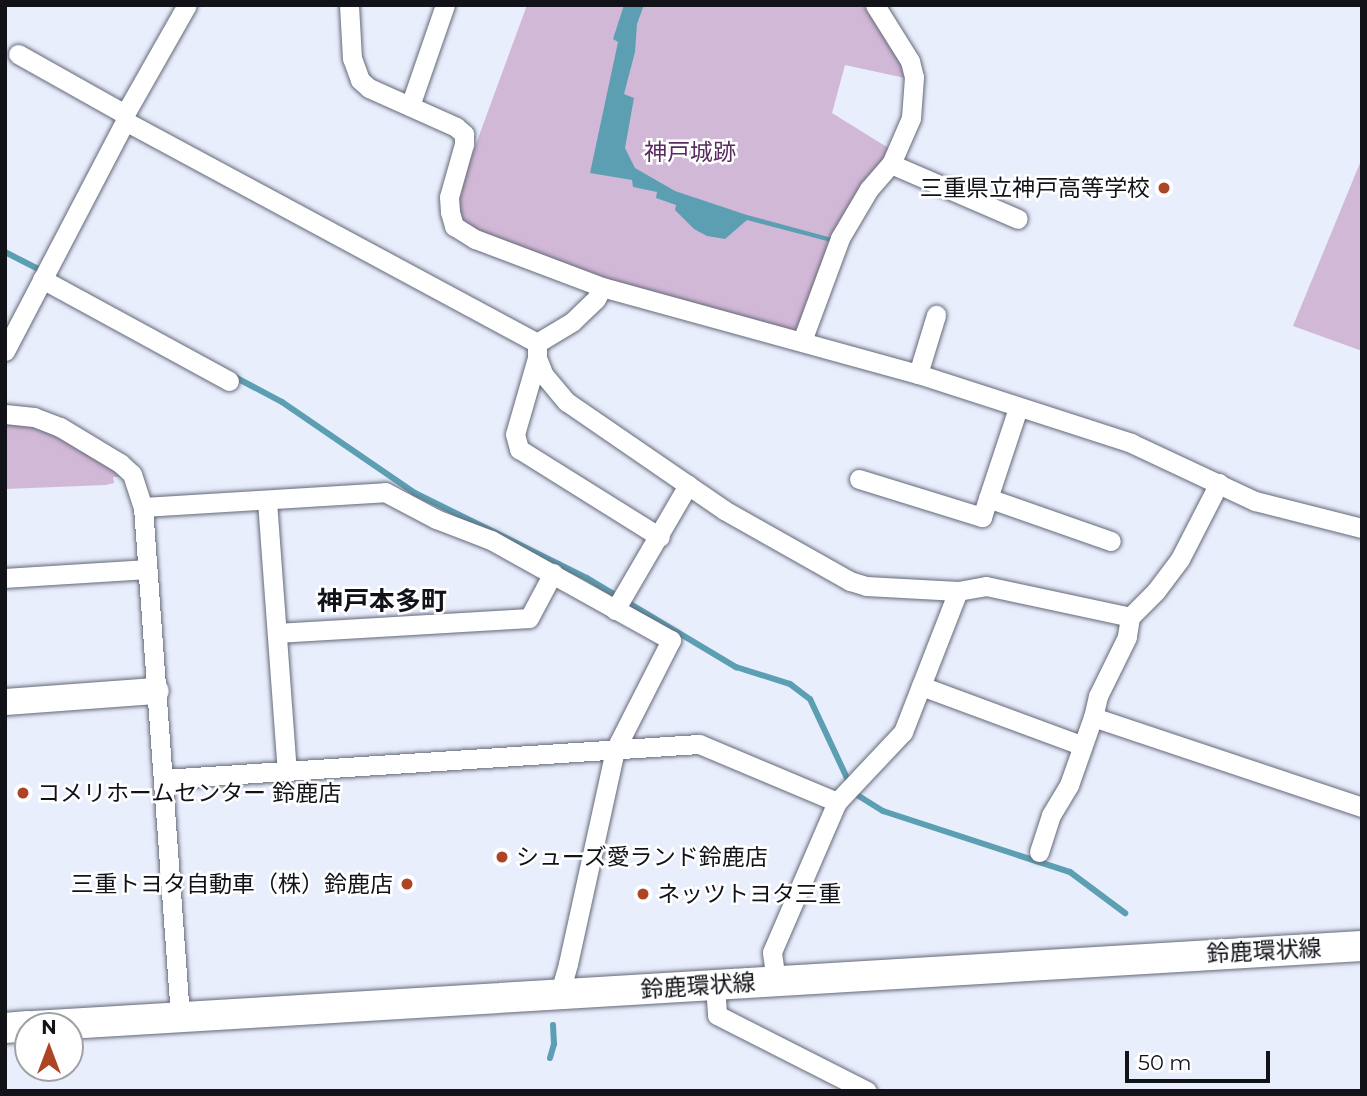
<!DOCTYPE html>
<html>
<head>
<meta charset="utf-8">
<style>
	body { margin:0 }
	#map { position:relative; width:1367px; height:1096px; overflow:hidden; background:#e9eefd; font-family:Montserrat,"Noto Sans JP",sans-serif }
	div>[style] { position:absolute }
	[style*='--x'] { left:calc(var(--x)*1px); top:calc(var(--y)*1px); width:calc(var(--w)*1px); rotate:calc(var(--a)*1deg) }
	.green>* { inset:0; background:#d2b8d7 }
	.water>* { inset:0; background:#5c9fb3 }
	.stream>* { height:6px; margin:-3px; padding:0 3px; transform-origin:3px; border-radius:3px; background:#5c9fb3 }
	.roads { filter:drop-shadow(0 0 2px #646978) drop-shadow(0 0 2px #646978) }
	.street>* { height:19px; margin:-9.5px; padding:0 9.5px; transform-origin:9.5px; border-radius:9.5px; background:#fff }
	.secondary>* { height:26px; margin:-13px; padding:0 13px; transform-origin:13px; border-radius:13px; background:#fff }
	.primary>* { height:30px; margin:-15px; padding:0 15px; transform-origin:15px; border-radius:15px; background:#fff }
	.dots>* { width:19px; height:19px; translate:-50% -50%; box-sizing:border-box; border:4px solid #fff; border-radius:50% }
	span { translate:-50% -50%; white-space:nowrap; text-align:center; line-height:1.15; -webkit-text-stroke:5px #fff; paint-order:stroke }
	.park-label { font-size:23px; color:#592b62 }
	.poi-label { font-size:23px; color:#111319 }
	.right { translate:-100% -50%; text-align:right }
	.left { translate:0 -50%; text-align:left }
	.street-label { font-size:23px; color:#111319 }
	.quarter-label { font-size:26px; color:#111319; font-weight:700 }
	.frame { position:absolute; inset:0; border:7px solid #111319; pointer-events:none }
	.north { position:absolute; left:14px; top:1012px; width:70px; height:70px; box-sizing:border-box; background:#fff; border:2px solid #a0a1a3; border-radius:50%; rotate:0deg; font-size:19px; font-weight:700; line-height:28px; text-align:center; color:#111319 }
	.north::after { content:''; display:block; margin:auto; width:24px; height:32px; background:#ad4525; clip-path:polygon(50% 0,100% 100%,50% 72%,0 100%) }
	.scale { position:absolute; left:1125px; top:1051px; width:145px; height:32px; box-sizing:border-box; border:4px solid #111319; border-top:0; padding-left:9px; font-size:21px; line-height:24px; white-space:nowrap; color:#111319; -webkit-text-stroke:5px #fff; paint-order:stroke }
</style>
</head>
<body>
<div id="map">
	<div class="green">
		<div style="clip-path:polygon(527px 5px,863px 5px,899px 59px,905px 78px,845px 65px,832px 113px,890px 149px,799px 327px,791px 333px,606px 281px,462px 224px,454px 204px)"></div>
		<div style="clip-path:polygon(1362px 158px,1362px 351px,1293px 326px)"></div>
		<div style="clip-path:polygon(5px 419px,57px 431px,123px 477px,113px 477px,114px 483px,106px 485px,5px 489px)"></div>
	</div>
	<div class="water">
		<div style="clip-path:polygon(624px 5px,644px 5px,637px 24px,635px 52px,624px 94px,634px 98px,625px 148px,635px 168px,675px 191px,747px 215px,832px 238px,831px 242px,747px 220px,725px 239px,707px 236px,694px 229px,675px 210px,676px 205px,656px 198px,657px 192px,633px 187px,632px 180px,590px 173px,618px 42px,613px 39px)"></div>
	</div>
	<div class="stream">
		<div style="--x:5;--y:252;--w:44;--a:27.1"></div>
		<div style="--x:231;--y:375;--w:58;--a:27.9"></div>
		<div style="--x:282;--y:402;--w:161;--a:34.4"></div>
		<div style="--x:415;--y:493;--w:192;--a:26.3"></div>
		<div style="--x:587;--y:578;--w:174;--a:30.9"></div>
		<div style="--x:736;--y:667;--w:57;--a:17.5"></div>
		<div style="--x:790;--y:684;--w:25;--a:37"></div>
		<div style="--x:810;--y:699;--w:104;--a:64.9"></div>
		<div style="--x:854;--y:793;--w:34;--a:32"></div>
		<div style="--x:883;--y:811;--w:197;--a:18.1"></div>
		<div style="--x:1070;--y:872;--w:69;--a:36.7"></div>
		<div style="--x:550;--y:1058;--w:15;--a:-74"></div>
		<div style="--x:554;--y:1044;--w:19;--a:-93"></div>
	</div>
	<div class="roads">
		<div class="street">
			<div style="--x:349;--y:5;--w:53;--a:86.8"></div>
			<div style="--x:352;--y:58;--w:23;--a:70"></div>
			<div style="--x:360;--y:80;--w:12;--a:42"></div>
			<div style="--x:369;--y:88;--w:95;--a:24.1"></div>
			<div style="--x:456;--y:127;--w:11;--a:41"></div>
			<div style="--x:464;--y:134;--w:10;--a:90"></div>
			<div style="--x:464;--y:144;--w:55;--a:105.8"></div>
			<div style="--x:449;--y:197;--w:15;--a:86"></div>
			<div style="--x:450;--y:212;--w:15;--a:74"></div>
			<div style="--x:454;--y:226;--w:25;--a:32"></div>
			<div style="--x:475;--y:239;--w:136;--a:20.7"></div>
			<div style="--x:602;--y:287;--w:328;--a:15.4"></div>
			<div style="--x:918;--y:374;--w:224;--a:17.9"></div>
			<div style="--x:1131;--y:443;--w:137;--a:25.1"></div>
			<div style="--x:1255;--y:501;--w:110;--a:14.2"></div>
			<div style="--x:18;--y:54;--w:123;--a:29.3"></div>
			<div style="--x:410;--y:106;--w:107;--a:-70.9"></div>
			<div style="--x:125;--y:121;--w:468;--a:28.3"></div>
			<div style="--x:891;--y:164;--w:138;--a:23.4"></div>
			<div style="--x:42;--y:279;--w:213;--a:28.6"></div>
			<div style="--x:802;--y:341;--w:110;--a:-69.7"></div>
			<div style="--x:840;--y:238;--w:57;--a:-59.4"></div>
			<div style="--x:869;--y:189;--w:33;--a:-49"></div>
			<div style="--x:891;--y:164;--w:50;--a:-66.5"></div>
			<div style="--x:911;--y:118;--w:41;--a:-85.8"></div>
			<div style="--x:914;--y:77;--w:16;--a:-104"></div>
			<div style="--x:910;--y:61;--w:66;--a:-122"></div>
			<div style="--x:537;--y:343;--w:15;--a:90"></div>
			<div style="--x:537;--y:358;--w:18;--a:68"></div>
			<div style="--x:544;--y:375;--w:35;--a:50"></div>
			<div style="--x:567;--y:402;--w:191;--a:34.5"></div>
			<div style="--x:724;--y:510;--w:145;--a:29.4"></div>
			<div style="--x:850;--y:581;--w:17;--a:17"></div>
			<div style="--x:866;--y:586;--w:92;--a:3.1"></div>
			<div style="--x:958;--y:591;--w:28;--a:-10"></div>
			<div style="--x:986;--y:586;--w:147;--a:12.1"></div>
			<div style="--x:537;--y:343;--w:41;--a:-31"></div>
			<div style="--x:572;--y:322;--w:33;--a:-44"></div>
			<div style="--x:596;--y:299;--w:13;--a:-63"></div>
			<div style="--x:5;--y:351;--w:259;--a:-62.4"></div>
			<div style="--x:125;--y:121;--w:7;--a:-90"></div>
			<div style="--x:125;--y:114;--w:125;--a:-60.4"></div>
			<div style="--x:537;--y:358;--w:79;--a:106.1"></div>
			<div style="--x:515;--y:434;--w:16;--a:75"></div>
			<div style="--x:519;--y:449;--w:166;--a:32"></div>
			<div style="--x:918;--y:374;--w:62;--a:-73"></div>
			<div style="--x:1018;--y:408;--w:95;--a:108.4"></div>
			<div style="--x:988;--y:498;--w:130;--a:19.3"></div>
			<div style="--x:5;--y:414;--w:29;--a:6"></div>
			<div style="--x:34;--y:417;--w:28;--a:21"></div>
			<div style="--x:60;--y:427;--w:70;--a:31"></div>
			<div style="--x:120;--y:463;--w:16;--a:43"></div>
			<div style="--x:132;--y:474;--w:35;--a:72"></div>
			<div style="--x:143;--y:507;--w:510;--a:85.84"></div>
			<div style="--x:859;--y:479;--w:129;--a:17.2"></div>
			<div style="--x:982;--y:517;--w:20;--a:-72"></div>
			<div style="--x:1219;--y:483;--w:85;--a:117.2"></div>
			<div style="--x:1180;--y:559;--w:40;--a:127"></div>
			<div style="--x:1156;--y:591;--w:37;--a:135"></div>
			<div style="--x:1130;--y:617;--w:20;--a:99"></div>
			<div style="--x:1127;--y:637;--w:66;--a:116.2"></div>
			<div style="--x:1098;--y:696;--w:22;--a:103"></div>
			<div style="--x:1093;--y:717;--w:284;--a:18.5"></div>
			<div style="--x:267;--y:501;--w:271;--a:85.8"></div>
			<div style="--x:143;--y:507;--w:242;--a:-3.5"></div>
			<div style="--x:385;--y:492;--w:58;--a:27.9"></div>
			<div style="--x:436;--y:519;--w:59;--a:20.9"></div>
			<div style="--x:491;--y:540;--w:206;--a:29.1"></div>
			<div style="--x:671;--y:640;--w:123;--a:117"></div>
			<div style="--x:615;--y:750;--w:219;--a:102.4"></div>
			<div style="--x:568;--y:964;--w:32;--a:106"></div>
			<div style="--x:5;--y:578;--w:142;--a:-3.6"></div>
			<div style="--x:615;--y:610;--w:145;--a:-59.7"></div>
			<div style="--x:277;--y:633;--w:252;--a:-3.4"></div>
			<div style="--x:529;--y:618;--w:51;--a:-61.9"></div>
			<div style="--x:921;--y:686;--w:164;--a:20.3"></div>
			<div style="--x:163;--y:779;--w:537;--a:-3.74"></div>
			<div style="--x:699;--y:744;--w:150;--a:22.8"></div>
			<div style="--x:1039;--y:852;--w:39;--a:-72"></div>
			<div style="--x:1051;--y:815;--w:35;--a:-59"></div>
			<div style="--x:1069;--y:785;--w:72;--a:-70.6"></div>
			<div style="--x:776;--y:981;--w:29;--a:-98"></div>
			<div style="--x:772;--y:952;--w:163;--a:-66.6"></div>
			<div style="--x:837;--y:802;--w:96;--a:-46.7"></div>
			<div style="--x:903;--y:732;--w:151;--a:-68.7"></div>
			<div style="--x:715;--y:985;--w:30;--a:86"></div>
			<div style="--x:717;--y:1015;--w:168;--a:26.9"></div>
		</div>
		<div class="secondary">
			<div style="--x:5;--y:702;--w:151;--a:-4.2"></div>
		</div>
		<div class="primary">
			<div style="--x:34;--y:1026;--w:1330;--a:-3.45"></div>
			<div style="--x:5;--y:1028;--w:23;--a:-5"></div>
		</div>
	</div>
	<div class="dots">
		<div style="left:1164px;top:188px;background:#ad4525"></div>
		<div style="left:23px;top:793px;background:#ad4525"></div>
		<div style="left:502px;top:857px;background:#ad4525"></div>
		<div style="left:407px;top:884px;background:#ad4525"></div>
		<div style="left:643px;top:894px;background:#ad4525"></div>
	</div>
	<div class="park-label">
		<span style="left:690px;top:152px">神戸城跡</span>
	</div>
	<div class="poi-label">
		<span class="right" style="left:1150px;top:188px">三重県立神戸高等学校</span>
		<span class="left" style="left:37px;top:793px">コメリホームセンター 鈴鹿店</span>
		<span class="left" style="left:516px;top:857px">シューズ愛ランド鈴鹿店</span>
		<span class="right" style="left:393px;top:884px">三重トヨタ自動車（株）鈴鹿店</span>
		<span class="left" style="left:657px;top:894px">ネッツトヨタ三重</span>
	</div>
	<div class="street-label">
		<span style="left:1264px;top:951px;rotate:-3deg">鈴鹿環状線</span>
		<span style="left:698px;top:986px;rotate:-4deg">鈴鹿環状線</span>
	</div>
	<div class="quarter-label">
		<span style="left:382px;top:602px">神戸本多町</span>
	</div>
	<div class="frame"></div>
	<div class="north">N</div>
	<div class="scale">50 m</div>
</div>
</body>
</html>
